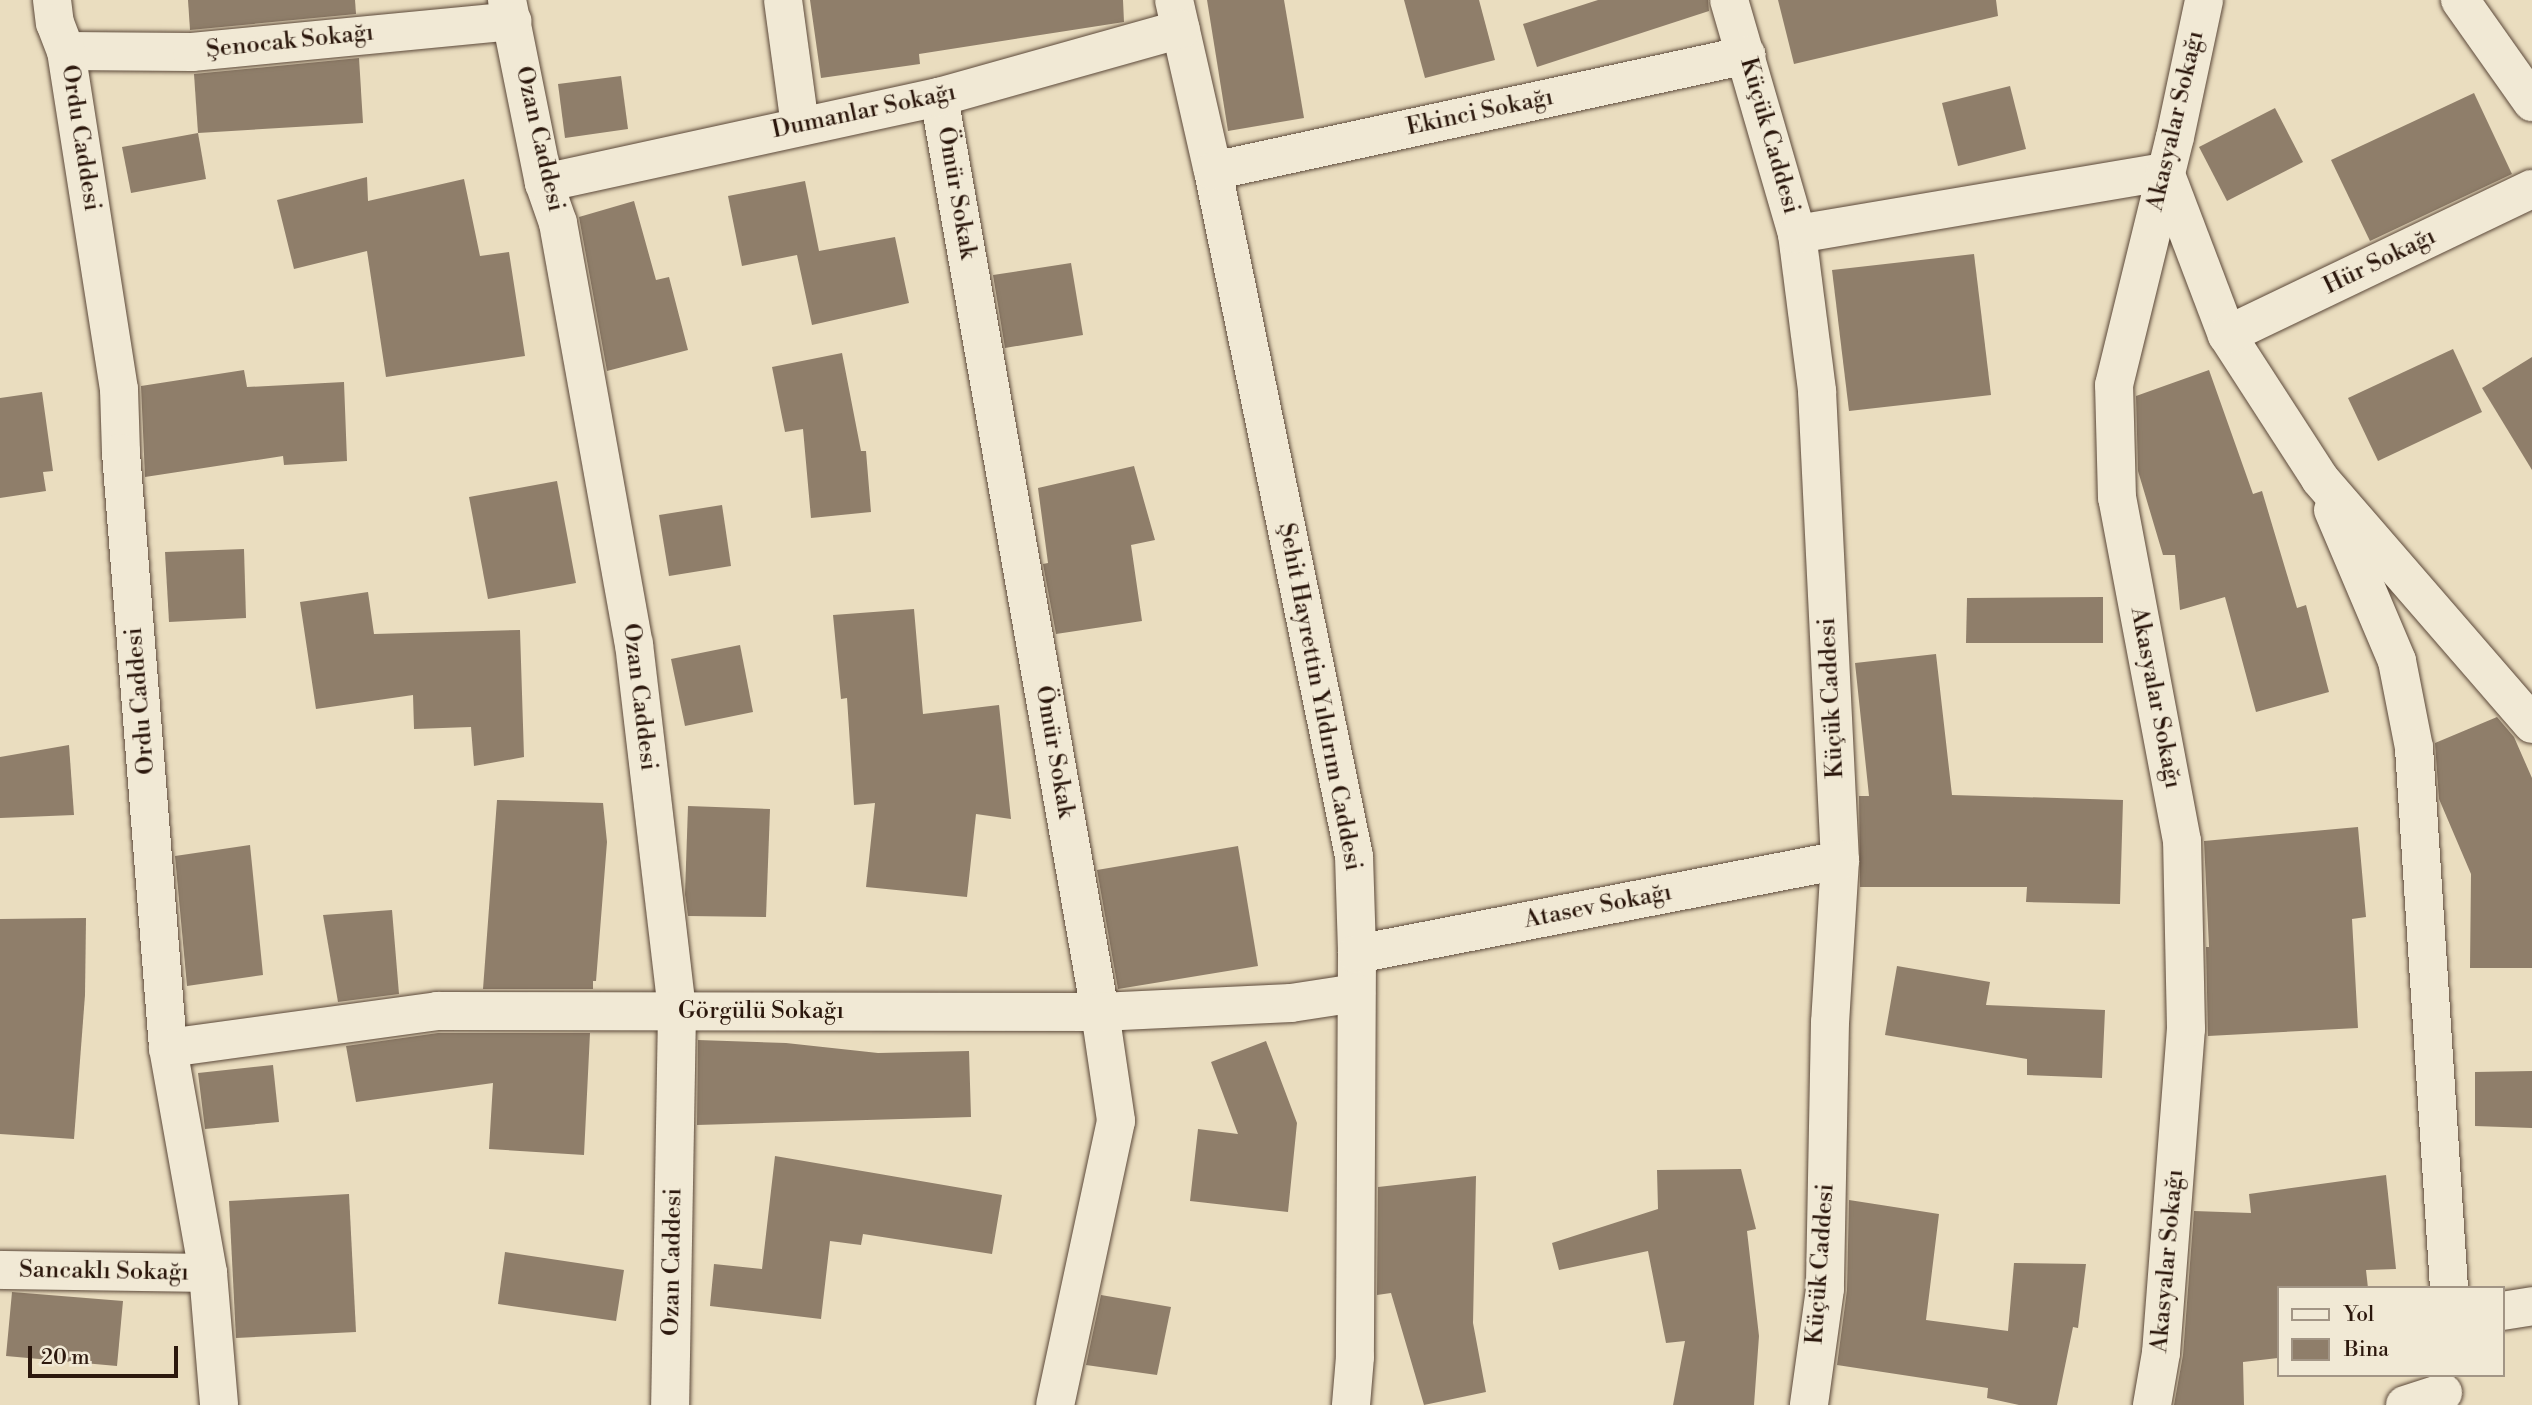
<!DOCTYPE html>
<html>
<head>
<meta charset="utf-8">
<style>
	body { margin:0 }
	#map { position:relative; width:2532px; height:1405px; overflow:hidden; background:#eaddbf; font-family:"Libre Bodoni",serif }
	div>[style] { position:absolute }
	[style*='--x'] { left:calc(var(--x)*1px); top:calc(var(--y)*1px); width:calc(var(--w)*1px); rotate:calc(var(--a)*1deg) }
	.building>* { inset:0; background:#8f7e6a }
	.roads { filter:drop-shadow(0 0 2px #5c493a) drop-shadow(0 0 2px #5c493a) }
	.street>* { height:38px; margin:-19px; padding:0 19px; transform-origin:19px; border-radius:19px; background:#f1e9d5 }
	.secondary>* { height:38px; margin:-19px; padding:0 19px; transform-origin:19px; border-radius:19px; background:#f1e9d5 }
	span { translate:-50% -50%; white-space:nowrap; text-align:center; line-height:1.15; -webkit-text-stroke:5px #f1e9d5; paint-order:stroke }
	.street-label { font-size:24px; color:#2c180d }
	.legend { position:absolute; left:2277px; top:1286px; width:228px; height:91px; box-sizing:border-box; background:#f1e9d5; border:2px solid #a29585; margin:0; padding:9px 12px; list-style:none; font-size:21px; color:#2c180d }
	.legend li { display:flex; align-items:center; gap:14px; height:35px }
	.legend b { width:35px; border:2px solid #a29585 }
	.scale { position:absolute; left:28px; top:1346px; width:150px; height:32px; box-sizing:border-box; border:4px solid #2c180d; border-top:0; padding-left:9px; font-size:21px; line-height:24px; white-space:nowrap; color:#2c180d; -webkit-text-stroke:5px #f1e9d5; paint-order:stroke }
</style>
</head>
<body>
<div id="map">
	<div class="building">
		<div style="clip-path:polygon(188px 0,355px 0,356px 14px,190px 30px)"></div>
		<div style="clip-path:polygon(810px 0,1123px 0,1124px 22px,919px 54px,920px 64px,821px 78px)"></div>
		<div style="clip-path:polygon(1207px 0,1284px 0,1304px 118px,1228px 131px)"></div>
		<div style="clip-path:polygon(1404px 0,1479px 0,1495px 60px,1425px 78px)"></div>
		<div style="clip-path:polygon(1598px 0,1708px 0,1709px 11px,1537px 67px,1523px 24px)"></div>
		<div style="clip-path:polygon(1778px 0,1996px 0,1998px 16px,1794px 64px)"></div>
		<div style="clip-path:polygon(359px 58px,363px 123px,198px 133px,194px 74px)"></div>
		<div style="clip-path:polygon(621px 76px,628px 129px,565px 138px,558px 84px)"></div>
		<div style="clip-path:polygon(2010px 86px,2026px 149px,1958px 166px,1942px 103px)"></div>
		<div style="clip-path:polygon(2474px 93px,2512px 174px,2370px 241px,2331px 160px)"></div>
		<div style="clip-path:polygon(2275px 108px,2303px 162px,2227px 201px,2199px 147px)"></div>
		<div style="clip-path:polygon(198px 133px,206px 179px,131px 193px,122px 147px)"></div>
		<div style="clip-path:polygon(367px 177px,368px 201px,464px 179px,480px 256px,509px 252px,525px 356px,386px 377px,367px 251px,294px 269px,277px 200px)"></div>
		<div style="clip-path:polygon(805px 181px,819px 251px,895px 237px,909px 303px,812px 325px,797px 255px,742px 266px,728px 196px)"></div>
		<div style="clip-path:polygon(634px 201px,656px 280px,669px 277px,688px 350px,607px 371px,579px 217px)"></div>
		<div style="clip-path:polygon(1974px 254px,1991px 395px,1849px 411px,1832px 270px)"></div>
		<div style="clip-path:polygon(1071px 263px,1083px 335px,1005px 348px,993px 275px)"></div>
		<div style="clip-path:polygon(2453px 349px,2482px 412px,2378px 461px,2348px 398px)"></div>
		<div style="clip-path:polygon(842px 353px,861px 451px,866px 451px,871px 512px,811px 518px,803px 429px,785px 432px,772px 367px)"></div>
		<div style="clip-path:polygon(2532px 357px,2532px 470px,2482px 388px)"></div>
		<div style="clip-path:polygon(244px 370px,247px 387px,344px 382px,347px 461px,284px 465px,283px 456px,145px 477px,141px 386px)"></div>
		<div style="clip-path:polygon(2209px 370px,2253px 494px,2262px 491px,2297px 608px,2306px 605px,2329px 692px,2256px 712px,2225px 597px,2180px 610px,2175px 555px,2163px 555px,2138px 471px,2136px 396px)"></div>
		<div style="clip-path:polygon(42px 392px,53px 471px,43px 472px,46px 491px,0 498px,0 398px)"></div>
		<div style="clip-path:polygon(1134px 466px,1155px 540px,1131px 545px,1142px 621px,1056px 634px,1043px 564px,1048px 563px,1038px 488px)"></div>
		<div style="clip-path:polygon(557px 481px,576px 583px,488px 599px,469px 497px)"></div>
		<div style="clip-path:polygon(722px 505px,731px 566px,669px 576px,659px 515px)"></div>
		<div style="clip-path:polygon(244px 549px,246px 618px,169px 622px,165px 552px)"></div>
		<div style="clip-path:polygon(368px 592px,374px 634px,520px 630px,524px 757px,474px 766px,471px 727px,414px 729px,413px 695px,316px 709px,300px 602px)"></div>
		<div style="clip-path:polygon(2103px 597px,2103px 643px,1966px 643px,1967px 598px)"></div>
		<div style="clip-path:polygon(914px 609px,923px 714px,999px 705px,1011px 819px,976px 814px,967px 897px,866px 887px,875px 803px,854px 805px,847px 698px,841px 699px,833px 615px)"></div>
		<div style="clip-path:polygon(740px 645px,753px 712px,685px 726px,671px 659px)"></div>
		<div style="clip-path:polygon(1936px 654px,1952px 795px,2123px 800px,2120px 904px,2026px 902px,2027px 887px,1860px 887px,1859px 796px,1869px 796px,1855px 663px)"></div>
		<div style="clip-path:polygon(2497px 717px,2514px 737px,2532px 778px,2532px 968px,2470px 968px,2471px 874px,2439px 799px,2435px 743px)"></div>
		<div style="clip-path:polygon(69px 745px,74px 815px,0 818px,0 757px)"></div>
		<div style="clip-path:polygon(497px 800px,603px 803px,607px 842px,596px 981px,593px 981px,593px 989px,483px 989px)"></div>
		<div style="clip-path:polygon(688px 806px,770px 809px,766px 917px,688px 916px,685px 894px)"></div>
		<div style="clip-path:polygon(2358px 827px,2366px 917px,2352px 919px,2358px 1028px,2208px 1036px,2206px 947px,2209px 947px,2204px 841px)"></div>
		<div style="clip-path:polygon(250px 845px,263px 975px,187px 986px,175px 856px)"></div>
		<div style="clip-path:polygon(1238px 846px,1258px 966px,1118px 989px,1097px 870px)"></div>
		<div style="clip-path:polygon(392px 910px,399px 994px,338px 1002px,323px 915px)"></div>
		<div style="clip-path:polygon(86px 918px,85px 995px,74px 1139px,0 1134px,0 919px)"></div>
		<div style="clip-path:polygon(1897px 966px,1990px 982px,1986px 1005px,2105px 1010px,2102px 1078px,2027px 1075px,2027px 1059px,1885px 1035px)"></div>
		<div style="clip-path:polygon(438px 1033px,590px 1033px,584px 1155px,489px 1149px,493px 1083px,356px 1102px,346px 1046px)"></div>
		<div style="clip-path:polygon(698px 1040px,786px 1043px,878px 1053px,969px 1051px,971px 1117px,697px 1125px)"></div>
		<div style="clip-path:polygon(1266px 1041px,1297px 1123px,1288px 1212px,1190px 1201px,1198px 1129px,1238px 1134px,1211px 1062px)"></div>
		<div style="clip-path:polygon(273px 1065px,279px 1122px,205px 1129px,198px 1073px)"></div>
		<div style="clip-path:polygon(2532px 1071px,2532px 1128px,2475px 1126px,2475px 1072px)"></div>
		<div style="clip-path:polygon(775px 1156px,1002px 1195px,992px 1254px,863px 1234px,861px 1245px,830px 1241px,821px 1319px,710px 1306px,714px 1264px,762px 1269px)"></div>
		<div style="clip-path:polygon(1741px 1169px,1756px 1229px,1747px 1231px,1759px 1336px,1754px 1405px,1673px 1405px,1685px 1341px,1666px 1343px,1648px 1251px,1559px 1270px,1552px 1243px,1658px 1209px,1657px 1170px)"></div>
		<div style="clip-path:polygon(2386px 1175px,2396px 1269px,2366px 1270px,2368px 1288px,2278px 1288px,2278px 1358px,2243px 1362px,2244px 1405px,2174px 1405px,2183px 1355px,2194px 1211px,2251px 1213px,2249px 1194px)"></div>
		<div style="clip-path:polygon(1476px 1176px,1473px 1323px,1486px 1392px,1424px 1405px,1391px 1293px,1377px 1295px,1378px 1187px)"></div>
		<div style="clip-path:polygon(349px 1194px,356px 1332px,236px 1338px,229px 1201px)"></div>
		<div style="clip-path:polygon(1849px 1200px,1939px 1214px,1926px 1320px,2008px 1331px,2014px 1263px,2086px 1264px,2078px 1328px,2073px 1327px,2057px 1405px,2019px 1405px,1987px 1398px,1988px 1388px,1837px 1365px,1847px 1290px)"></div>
		<div style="clip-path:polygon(505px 1252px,624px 1270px,616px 1321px,498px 1304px)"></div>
		<div style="clip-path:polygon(12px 1292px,123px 1301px,117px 1366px,6px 1356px)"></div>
		<div style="clip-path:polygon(1101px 1295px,1171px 1307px,1157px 1375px,1086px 1365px)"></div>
	</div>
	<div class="roads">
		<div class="street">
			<div style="--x:507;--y:0;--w:187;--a:78.6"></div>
			<div style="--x:544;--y:183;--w:42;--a:70.7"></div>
			<div style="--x:558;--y:223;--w:428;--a:79.8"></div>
			<div style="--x:634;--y:644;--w:371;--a:83.3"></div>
			<div style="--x:677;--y:1012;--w:393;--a:91"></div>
			<div style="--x:783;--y:0;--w:126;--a:82.3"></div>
			<div style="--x:1174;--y:0;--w:175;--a:77.2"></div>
			<div style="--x:1213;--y:171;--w:699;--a:78.37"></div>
			<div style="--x:1354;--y:856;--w:98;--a:88.2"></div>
			<div style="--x:1357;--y:954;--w:403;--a:90.3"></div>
			<div style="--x:1355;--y:1357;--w:48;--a:94.8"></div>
			<div style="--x:1729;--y:0;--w:244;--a:73.8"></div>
			<div style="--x:1797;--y:234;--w:158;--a:82.7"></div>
			<div style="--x:1817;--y:391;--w:470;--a:87.2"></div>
			<div style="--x:1840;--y:860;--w:162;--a:93.5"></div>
			<div style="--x:1830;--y:1022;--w:267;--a:91.1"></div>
			<div style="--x:1825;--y:1289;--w:117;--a:97.9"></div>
			<div style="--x:2460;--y:0;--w:125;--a:54.8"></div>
			<div style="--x:66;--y:51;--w:126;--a:0.5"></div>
			<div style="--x:192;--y:52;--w:322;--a:-5.5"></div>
			<div style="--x:939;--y:97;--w:929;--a:80.02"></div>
			<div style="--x:1100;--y:1012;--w:110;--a:81.6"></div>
			<div style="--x:1116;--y:1121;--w:290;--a:102.1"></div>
			<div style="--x:1213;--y:171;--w:546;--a:-12.26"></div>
			<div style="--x:544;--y:183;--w:404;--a:-12.3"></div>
			<div style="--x:939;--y:97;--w:251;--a:-15.7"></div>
			<div style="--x:1797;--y:234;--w:373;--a:-9.6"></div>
			<div style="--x:2165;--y:172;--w:174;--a:69.2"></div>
			<div style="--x:2227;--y:335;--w:171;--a:57.1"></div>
			<div style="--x:2320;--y:479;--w:324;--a:49.1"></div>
			<div style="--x:2227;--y:335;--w:338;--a:-25.6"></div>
			<div style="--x:2333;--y:510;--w:164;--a:67"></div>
			<div style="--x:2397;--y:661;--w:89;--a:78.9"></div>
			<div style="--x:2414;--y:748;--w:541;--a:86.29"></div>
			<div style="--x:1357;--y:954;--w:492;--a:-11"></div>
			<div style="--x:168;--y:1048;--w:272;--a:-7.8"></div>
			<div style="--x:437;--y:1011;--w:663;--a:0.09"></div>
			<div style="--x:1100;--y:1012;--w:191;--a:-2.7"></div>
			<div style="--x:1291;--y:1003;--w:66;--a:-8.7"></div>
			<div style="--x:0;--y:1270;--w:208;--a:0.8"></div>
			<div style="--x:2502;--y:1311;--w:30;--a:-9"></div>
			<div style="--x:2152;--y:1405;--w:53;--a:-80.2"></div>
			<div style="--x:2161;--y:1353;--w:325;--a:-85.6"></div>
			<div style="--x:2186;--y:1029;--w:188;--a:-91.2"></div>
			<div style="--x:2182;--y:841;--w:349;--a:-100.7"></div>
			<div style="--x:2117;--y:498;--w:113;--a:-91.5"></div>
			<div style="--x:2114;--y:385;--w:255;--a:-76.2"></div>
			<div style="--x:2175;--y:137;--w:140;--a:-78"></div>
			<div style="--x:2405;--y:1405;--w:40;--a:-18"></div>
		</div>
		<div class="secondary">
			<div style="--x:52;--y:0;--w:23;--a:83"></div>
			<div style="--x:55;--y:23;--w:30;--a:69"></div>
			<div style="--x:66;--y:51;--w:342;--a:81.1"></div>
			<div style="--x:119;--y:389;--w:64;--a:88.2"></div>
			<div style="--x:121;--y:453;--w:597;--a:85.48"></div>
			<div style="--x:168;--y:1048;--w:229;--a:79.9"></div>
			<div style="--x:208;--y:1273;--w:132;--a:85.2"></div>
		</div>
	</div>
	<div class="street-label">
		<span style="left:290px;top:42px;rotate:-6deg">Şenocak Sokağı</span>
		<span style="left:864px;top:112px;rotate:-12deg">Dumanlar Sokağı</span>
		<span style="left:1480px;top:113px;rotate:-12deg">Ekinci Sokağı</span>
		<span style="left:2176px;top:121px;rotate:-77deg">Akasyalar Sokağı</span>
		<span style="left:1769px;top:136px;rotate:74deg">Küçük Caddesi</span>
		<span style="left:80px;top:138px;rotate:81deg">Ordu Caddesi</span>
		<span style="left:539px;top:139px;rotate:77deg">Ozan Caddesi</span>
		<span style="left:956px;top:193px;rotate:80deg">Ömür Sokak</span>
		<span style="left:2380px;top:262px;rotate:-26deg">Hür Sokağı</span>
		<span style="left:639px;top:697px;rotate:83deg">Ozan Caddesi</span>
		<span style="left:1319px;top:697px;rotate:79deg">Şehit Hayrettin Yıldırım Caddesi</span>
		<span style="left:1832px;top:698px;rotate:-93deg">Küçük Caddesi</span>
		<span style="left:2155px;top:698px;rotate:79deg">Akasyalar Sokağı</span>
		<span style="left:141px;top:701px;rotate:-95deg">Ordu Caddesi</span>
		<span style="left:1054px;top:752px;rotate:80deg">Ömür Sokak</span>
		<span style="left:1598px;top:907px;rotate:-11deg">Atasev Sokağı</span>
		<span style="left:761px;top:1012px">Görgülü Sokağı</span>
		<span style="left:2168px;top:1261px;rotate:-85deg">Akasyalar Sokağı</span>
		<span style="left:673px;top:1262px;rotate:-89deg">Ozan Caddesi</span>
		<span style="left:1821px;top:1264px;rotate:-86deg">Küçük Caddesi</span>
		<span style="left:104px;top:1272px;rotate:1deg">Sancaklı Sokağı</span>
	</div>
	<ul class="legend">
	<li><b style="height:9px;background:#f1e9d5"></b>Yol</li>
	<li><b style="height:19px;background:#8f7e6a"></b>Bina</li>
	</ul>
	<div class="scale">20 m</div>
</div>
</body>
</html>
